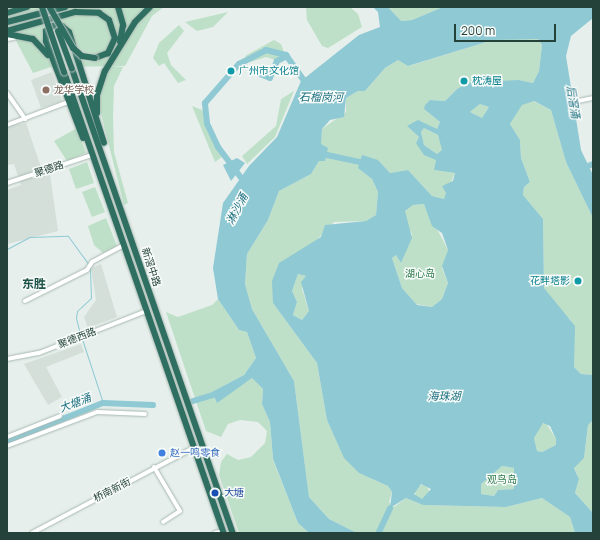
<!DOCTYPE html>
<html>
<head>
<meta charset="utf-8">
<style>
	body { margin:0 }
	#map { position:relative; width:600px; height:540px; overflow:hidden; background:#e6efeb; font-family:Manrope,"Noto Sans SC",sans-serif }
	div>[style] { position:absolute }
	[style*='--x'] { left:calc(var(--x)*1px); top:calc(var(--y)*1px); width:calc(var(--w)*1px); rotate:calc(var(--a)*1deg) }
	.built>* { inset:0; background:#d4dfda }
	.green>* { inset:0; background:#bfe0c8 }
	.round { border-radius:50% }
	.water>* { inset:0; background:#8ec9d4 }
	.stream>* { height:1px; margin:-0.5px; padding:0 0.5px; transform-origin:0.5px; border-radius:0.5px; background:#8ec9d4 }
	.river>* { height:6px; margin:-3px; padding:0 3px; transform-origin:3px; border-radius:3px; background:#8ec9d4 }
	.roads { filter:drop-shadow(0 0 1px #a8b8b2) drop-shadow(0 0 1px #a8b8b2) }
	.minor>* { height:4px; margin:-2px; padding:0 2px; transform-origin:2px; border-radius:2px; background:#fff }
	.highway>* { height:6px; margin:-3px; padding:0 3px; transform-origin:3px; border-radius:3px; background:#2f6f62 }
	.bridges { filter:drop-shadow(0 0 1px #c2cac8) drop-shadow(0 0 1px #c2cac8) }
	.highway-bridge>* { height:6px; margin:-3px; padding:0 3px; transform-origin:3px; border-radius:3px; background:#2f6f62 }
	.dots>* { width:11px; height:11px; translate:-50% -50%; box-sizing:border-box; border:2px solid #f7fbf9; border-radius:50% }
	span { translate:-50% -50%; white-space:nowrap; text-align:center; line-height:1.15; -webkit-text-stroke:3px #f7fbf9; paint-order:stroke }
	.culture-label { font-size:10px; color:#0d838f }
	.left { translate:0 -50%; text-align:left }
	.right { translate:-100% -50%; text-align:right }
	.education-label { font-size:10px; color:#785e54 }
	.street-label { font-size:10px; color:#24423a }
	.park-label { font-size:10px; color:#2d7a4b }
	.shop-label { font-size:10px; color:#366cbe }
	.transit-label { font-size:10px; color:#164399 }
	.water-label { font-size:11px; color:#1c6f80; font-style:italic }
	.quarter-label { font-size:12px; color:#1f5548; font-weight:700 }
	.frame { position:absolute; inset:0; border:8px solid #24423a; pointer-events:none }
	.scale { position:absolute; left:454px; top:24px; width:102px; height:18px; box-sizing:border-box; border:2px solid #24423a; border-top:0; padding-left:5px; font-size:12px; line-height:14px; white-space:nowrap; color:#24423a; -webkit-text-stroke:3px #f7fbf9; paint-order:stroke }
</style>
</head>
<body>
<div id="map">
	<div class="built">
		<div style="clip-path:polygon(52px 72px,62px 101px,41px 108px,31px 80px)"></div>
		<div style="clip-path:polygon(26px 123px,44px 176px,50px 174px,58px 231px,7px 244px,7px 190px,21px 185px,14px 164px,7px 165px,7px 126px)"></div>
		<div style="clip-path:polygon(101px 264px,117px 317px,88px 328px,84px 317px,96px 300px,91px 268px)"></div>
		<div style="clip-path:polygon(81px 344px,84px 352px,46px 367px,62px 397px,48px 405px,24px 364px)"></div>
	</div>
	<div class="green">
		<div style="clip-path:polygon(7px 7px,164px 7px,152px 16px,125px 66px,51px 67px,33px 73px,14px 37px,7px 38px)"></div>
		<div style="clip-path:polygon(306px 7px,350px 7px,358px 14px,362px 27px,328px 48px,322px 46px,307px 20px)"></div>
		<div style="clip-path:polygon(388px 7px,443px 7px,412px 20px,401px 21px)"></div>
		<div style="clip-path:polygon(228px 12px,213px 27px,197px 31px,185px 22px)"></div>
		<div style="clip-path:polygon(179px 25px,184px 31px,167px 53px,171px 65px,186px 80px,178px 83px,164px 63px,159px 66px,153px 58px,159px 43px)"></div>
		<div style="clip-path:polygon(528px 36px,538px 39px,542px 45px,539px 71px,533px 83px,519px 80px,457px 89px,445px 101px,430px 100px,424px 109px,440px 122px,437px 129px,407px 126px,419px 137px,416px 143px,436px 160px,435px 170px,455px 173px,444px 199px,432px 196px,408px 170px,390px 173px,378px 160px,359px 168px,372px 179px,378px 192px,376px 215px,366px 221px,334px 222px,312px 245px,289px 257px,273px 303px,317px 363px,327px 420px,344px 457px,359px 473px,388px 486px,392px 492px,389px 502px,394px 507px,406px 498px,423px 505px,506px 507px,542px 498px,570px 517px,575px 533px,357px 533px,329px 519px,309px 497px,294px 381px,252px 309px,245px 284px,247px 254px,268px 220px,279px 191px,311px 174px,319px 161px,322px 129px,346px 112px,346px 98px,358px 91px,365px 91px,385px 68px,398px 60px,409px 66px,493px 40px)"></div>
		<div style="clip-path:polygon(274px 40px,281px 44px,284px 52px,275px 60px,266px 57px,250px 62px,245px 56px)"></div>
		<div style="clip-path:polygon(110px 66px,123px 67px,114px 86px,113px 118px,114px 152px,128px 203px,124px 205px,100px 110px,98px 93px)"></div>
		<div style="clip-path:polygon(294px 91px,275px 137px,247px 164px,242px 156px,276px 126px,281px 99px)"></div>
		<div style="clip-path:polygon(533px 101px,551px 110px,566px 162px,593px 218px,593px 375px,581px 374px,574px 367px,571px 320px,559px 311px,544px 288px,543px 219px,523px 195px,524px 187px,530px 182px,521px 158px,520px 140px,510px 124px,521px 105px)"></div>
		<div style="clip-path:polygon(480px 104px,489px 107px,482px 118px,470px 112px)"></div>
		<div style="clip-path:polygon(192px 106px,202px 110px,222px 157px,215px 162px)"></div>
		<div style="clip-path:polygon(77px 128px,86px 153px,67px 161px,54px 141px)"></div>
		<div style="clip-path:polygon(424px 128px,438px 135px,443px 151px,437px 154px,424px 145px,421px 132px)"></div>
		<div style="clip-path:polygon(87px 162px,94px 183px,76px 189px,69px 169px)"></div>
		<div style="clip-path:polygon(95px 187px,105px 212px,92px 217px,82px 192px)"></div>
		<div style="clip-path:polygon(424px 204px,448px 250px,442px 268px,448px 283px,442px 299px,432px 307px,416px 304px,402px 288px,392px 258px,396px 255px,401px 263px,412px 234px,404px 220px,405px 211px,413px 205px)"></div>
		<div style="clip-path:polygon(106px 218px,117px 246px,103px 253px,94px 245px,88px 226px)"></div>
		<div style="clip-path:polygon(298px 274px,306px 276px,302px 289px,309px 311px,302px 320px,293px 315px,297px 302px,292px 291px)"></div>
		<div style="clip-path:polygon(218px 299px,239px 330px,247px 332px,256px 358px,244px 375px,213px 392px,216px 402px,252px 378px,263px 389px,262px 404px,270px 422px,273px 460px,298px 523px,309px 533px,239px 533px,219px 475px,221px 462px,227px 454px,238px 460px,251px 457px,265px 443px,267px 431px,258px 422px,240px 420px,228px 424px,221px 437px,206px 431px,166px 312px,178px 317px,212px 305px)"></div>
		<div style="clip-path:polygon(593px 420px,593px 513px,575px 493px,579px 479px,574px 467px,584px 458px,588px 425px)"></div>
		<div style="clip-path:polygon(546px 423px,556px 439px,556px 445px,542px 452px,537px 451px,534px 438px,541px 424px)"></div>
		<div style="clip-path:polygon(502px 466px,514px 468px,514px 489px,498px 490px,494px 496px,481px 494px,480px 484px)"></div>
		<div class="round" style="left:415px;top:485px;width:14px;height:14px"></div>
	</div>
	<div class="water">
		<div style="clip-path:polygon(evenodd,373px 7px,388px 7px,401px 21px,412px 20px,443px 7px,593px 7px,593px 18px,571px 36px,566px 56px,581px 150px,593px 175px,593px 218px,566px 162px,551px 110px,534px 101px,522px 105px,510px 124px,520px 140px,521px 158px,530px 182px,524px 187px,523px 195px,543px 219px,544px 288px,575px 326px,574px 367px,581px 374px,593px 375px,593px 420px,588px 425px,584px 458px,574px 468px,579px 479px,575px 493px,593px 513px,593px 533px,575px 533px,570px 517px,542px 498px,506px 507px,423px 505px,406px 498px,390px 508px,392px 492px,388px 486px,359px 473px,344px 458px,327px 420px,317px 363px,273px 303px,272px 281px,279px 263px,321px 237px,325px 225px,366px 221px,376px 215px,378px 192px,372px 179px,358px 168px,362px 155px,378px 160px,390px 173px,408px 170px,432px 196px,444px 199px,446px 193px,442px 186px,453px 181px,455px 173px,434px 170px,436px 160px,424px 155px,416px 143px,419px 137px,407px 126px,418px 120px,437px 129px,440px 122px,424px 109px,425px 105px,430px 100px,445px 101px,457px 89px,471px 82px,519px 80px,533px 83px,539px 71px,542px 45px,538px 39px,493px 40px,408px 66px,398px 60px,385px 68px,365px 91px,358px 91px,346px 98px,344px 117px,330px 120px,322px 129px,321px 144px,328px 148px,325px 161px,319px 161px,311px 174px,279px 191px,268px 220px,247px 254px,245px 284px,252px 309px,294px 381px,309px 497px,329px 519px,357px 533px,309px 533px,298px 523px,273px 459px,270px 422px,262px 404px,263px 389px,252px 378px,217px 403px,212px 392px,244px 375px,256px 358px,247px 332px,239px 330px,218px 299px,213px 268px,223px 203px,249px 166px,277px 137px,301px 81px,359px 35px,380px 27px,378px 12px,373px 7px,480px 104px,489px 107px,482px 118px,470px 112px,480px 104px,373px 7px,424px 128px,438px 135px,442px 150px,437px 154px,424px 145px,421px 132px,424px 128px,373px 7px,424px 204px,432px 226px,442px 233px,448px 250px,442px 266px,448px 283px,442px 299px,432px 307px,417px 305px,402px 288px,392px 258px,396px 255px,401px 263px,412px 238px,405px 211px,413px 205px,424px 204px,373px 7px,298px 274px,306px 276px,301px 282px,309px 311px,302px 320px,293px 315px,297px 302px,292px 291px,298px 274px,373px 7px,543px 423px,550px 426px,556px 439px,556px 445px,542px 452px,537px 451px,534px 438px,543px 423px,373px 7px,502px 466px,514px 468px,514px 489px,498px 490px,494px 496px,481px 494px,481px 484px,502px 466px,373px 7px,421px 484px,431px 489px,422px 499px,414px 494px,421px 484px)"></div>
		<div style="clip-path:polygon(237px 158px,245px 163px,231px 181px,223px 165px)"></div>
	</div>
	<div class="stream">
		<div style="--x:7;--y:249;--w:26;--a:-28"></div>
		<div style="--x:30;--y:237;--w:38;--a:-2"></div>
		<div style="--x:68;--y:236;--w:36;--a:54"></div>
		<div style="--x:80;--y:334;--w:16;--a:-104"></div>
		<div style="--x:76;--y:318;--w:7;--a:-82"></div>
		<div style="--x:77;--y:311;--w:19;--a:-43"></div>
		<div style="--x:91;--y:298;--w:30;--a:-92"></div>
		<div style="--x:82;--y:339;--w:67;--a:71.8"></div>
	</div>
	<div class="river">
		<div style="--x:252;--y:71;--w:19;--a:21"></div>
		<div style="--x:270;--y:78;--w:18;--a:-68"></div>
		<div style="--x:277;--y:61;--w:11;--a:-27"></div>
		<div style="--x:327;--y:155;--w:34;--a:12"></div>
		<div style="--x:581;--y:169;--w:13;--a:-23"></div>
		<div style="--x:245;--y:183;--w:45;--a:-126.9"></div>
		<div style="--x:218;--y:147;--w:26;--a:-115"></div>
		<div style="--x:207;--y:123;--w:20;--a:-96"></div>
		<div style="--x:205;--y:103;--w:52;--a:-48.9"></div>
		<div style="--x:239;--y:64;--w:30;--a:-27"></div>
		<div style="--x:266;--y:50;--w:21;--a:14"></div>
		<div style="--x:286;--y:55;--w:37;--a:55"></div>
		<div style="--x:193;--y:401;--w:28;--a:-17"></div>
		<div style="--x:7;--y:441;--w:103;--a:-21.6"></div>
		<div style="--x:103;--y:403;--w:50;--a:2.3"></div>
		<div style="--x:379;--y:532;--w:26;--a:-65"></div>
	</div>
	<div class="roads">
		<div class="minor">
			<div style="--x:7;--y:39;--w:7;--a:-8"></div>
			<div style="--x:7;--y:93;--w:32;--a:55"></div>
			<div style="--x:574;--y:102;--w:19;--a:-12"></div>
			<div style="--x:7;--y:125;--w:65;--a:-20.7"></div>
			<div style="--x:7;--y:183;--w:89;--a:-18.2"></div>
			<div style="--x:25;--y:301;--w:69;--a:-26.6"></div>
			<div style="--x:87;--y:270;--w:9;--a:-58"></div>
			<div style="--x:92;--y:262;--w:36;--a:-28"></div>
			<div style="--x:7;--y:359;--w:33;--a:-11"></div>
			<div style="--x:39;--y:353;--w:115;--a:-21.4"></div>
			<div style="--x:7;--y:437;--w:57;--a:-21.6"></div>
			<div style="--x:7;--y:446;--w:96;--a:-20.7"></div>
			<div style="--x:97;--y:412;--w:48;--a:2.4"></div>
			<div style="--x:154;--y:467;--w:51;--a:59.4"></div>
			<div style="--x:180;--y:511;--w:20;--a:147"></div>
			<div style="--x:32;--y:533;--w:182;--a:-27.8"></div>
			<div style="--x:215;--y:533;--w:8;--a:-14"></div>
		</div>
		<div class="highway">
			<div style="--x:118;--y:7;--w:19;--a:74"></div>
			<div style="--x:123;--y:25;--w:17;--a:100"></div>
			<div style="--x:7;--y:13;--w:21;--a:-17"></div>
			<div style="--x:7;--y:22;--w:60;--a:-14.5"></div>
			<div style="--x:7;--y:31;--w:71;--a:-15.6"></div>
			<div style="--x:75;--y:12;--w:24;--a:2"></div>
			<div style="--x:99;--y:13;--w:12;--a:35"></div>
			<div style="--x:109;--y:20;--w:19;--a:72"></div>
			<div style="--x:115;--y:38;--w:17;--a:115"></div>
			<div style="--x:108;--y:53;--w:14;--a:159"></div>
			<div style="--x:7;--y:34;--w:26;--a:11"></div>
			<div style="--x:33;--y:39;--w:22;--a:47"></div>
			<div style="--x:72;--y:69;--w:491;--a:70.9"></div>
			<div style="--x:64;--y:72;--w:488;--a:70.9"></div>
			<div style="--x:97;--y:113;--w:18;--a:-90"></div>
			<div style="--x:97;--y:95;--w:25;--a:-72"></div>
			<div style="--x:105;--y:71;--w:57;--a:-58.5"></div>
			<div style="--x:135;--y:22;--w:21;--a:-45"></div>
			<div style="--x:83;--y:138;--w:104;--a:-110.9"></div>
			<div style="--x:46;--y:41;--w:10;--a:-90"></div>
			<div style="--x:46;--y:31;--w:9;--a:-36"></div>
			<div style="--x:53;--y:26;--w:9;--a:0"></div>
			<div style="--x:62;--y:26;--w:9;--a:41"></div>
			<div style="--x:69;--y:32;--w:116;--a:72.5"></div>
		</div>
	</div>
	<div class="bridges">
		<div class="highway-bridge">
			<div style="--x:42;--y:7;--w:69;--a:71.3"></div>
			<div style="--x:50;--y:8;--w:46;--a:60.1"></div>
			<div style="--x:73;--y:48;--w:12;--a:42"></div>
			<div style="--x:82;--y:56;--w:13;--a:9"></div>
			<div style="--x:58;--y:31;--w:40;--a:69.8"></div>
		</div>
	</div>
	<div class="dots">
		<div style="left:231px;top:71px;background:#0f9aa8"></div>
		<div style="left:464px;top:81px;background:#0f9aa8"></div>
		<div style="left:46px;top:90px;background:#8d6e63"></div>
		<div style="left:578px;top:281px;background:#0f9aa8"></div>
		<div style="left:162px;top:453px;background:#3f7fe0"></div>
		<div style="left:215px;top:493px;background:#1a4fb4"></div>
	</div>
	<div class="culture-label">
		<span class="left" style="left:239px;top:71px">广州市文化馆</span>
		<span class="left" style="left:472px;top:81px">枕涛屋</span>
		<span class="right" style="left:570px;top:281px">花畔塔影</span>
	</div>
	<div class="education-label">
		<span class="left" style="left:54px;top:90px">龙华学校</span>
	</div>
	<div class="street-label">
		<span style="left:49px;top:169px;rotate:-18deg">聚德路</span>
		<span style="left:151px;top:267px;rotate:72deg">新滘中路</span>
		<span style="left:77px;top:338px;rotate:-21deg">聚德西路</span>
		<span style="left:112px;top:490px;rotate:-27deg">桥南新街</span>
	</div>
	<div class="park-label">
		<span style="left:420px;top:274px">湖心岛</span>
		<span style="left:502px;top:480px">观鸟岛</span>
	</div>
	<div class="shop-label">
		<span class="left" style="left:170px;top:453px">赵一鸣零食</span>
	</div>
	<div class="transit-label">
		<span class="left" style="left:224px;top:493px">大塘</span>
	</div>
	<div class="water-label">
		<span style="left:321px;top:97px">石榴岗河</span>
		<span style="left:573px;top:102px;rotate:81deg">后滘涌</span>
		<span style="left:237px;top:209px;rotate:-62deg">淋沙涌</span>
		<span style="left:444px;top:396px">海珠湖</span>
		<span style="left:75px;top:403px;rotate:-21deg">大塘涌</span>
	</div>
	<div class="quarter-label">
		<span style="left:34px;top:284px">东胜</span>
	</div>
	<div class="frame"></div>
	<div class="scale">200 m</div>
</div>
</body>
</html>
